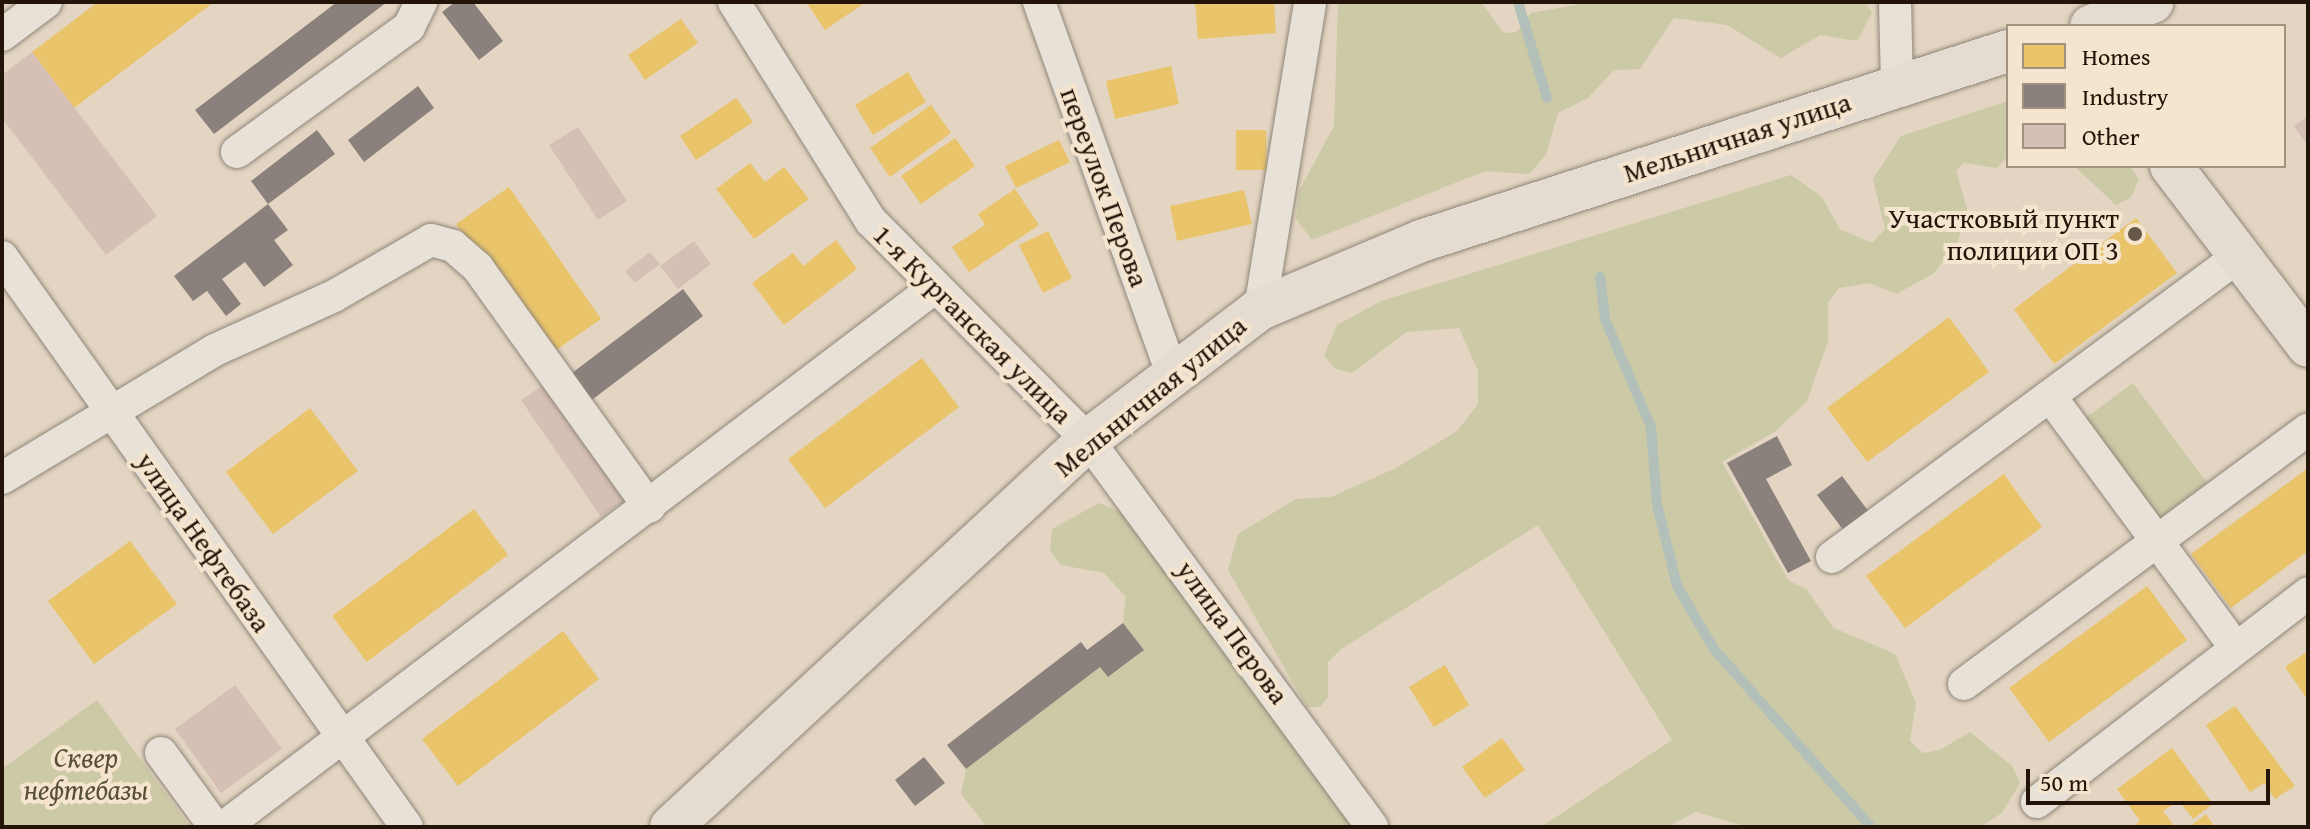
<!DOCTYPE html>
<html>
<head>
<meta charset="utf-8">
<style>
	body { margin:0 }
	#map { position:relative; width:2310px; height:829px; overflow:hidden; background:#e3d5c2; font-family:"Gentium Book Plus",serif }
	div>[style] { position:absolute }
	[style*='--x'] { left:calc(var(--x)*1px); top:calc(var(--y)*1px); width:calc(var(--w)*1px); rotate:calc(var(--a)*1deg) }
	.green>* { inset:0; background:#cbc9a6 }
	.homes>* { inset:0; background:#e9c46a }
	.industry>* { inset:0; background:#8a817c }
	.stream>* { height:10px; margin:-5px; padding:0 5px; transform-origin:5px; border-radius:5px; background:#b3c0ba }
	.building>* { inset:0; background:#d6c0b5 }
	.roads { filter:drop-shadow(0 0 2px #8f8679) drop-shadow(0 0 2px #8f8679) }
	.minor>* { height:32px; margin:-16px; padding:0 16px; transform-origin:16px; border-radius:16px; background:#e8e1d7 }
	.major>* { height:42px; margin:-21px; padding:0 21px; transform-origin:21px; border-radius:21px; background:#e4dcd1 }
	.dots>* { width:22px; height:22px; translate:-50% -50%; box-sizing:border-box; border:4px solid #f6e5ce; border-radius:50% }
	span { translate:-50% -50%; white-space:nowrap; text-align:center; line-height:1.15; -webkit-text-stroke:8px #f6e5ce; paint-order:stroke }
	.street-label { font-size:28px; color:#221408 }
	.poi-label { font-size:28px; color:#221408 }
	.right { translate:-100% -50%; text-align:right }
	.park-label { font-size:28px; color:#565037; font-style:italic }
	.frame { position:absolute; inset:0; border:4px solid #221408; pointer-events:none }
	.legend { position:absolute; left:2006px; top:24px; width:280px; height:144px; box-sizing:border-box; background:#f6e5ce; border:2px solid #a1917f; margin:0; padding:10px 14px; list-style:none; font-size:24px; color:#221408 }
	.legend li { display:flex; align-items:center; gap:16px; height:40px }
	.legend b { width:40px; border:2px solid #a1917f }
	.scale { position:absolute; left:2026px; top:769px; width:244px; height:36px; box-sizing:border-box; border:4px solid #221408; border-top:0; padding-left:10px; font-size:24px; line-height:28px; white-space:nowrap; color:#221408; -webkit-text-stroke:6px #f6e5ce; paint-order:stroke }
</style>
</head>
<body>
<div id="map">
	<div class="green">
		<div style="clip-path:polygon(1338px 2px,1481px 2px,1504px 33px,1516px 32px,1531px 13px,1592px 2px,1865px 2px,1872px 13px,1857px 41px,1820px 35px,1781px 58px,1727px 25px,1674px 18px,1640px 69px,1614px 70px,1588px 98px,1558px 113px,1546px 155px,1529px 174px,1485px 171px,1312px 240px,1296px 219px,1299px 191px,1334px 126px)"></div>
		<div style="clip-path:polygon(2008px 101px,2008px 156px,1997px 168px,1964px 163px,1956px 171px,1967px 209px,1957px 244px,1933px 274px,1896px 294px,1869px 283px,1839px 288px,1828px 303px,1828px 341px,1807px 401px,1776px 431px,1722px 462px,1788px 580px,1807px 590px,1834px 628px,1895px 654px,1916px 703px,1910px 741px,1923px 753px,1940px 750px,1970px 732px,2012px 766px,2020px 783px,2002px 813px,1980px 827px,1747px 827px,1696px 812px,1667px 827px,1541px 827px,1672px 740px,1538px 525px,1341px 649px,1328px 662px,1328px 697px,1320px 707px,1307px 707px,1228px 570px,1238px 534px,1296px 499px,1331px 497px,1396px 468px,1457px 431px,1478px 404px,1478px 371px,1459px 328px,1406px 332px,1352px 373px,1335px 369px,1324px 356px,1337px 325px,1381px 301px,1791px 175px,1822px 197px,1840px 229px,1872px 243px,1885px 229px,1873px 179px,1901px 136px)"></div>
		<div style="clip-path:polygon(2074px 166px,2130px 166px,2139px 180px,2131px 197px,2116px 205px)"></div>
		<div style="clip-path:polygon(2133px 383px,2207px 483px,2158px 519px,2084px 419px)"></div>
		<div style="clip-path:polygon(1099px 503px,1127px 515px,1357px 827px,987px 827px,961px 794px,966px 769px,1100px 667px,1109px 677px,1143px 651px,1123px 623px,1126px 597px,1104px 573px,1061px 565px,1050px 550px,1052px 529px)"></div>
		<div style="clip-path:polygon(97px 700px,190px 827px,2px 827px,2px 769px)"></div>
	</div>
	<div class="homes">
		<div style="clip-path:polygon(98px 2px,214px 2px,74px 108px,32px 52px)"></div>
		<div style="clip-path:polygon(806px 2px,866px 2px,825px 30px)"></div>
		<div style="clip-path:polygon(1195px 2px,1274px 2px,1276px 33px,1198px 39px)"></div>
		<div style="clip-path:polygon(681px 19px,698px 43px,645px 80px,628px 55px)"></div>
		<div style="clip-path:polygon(1171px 66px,1179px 104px,1115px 119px,1106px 81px)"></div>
		<div style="clip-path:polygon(908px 72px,926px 102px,873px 135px,855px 105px)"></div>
		<div style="clip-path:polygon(736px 98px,753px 122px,696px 160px,680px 136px)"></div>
		<div style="clip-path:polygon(931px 105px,951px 133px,890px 177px,870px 148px)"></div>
		<div style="clip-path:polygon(1236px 130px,1266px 130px,1267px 170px,1236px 170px)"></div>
		<div style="clip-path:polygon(955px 138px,975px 166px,921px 204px,901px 176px)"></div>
		<div style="clip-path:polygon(1059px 140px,1070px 162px,1016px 188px,1005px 166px)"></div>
		<div style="clip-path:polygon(750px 163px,765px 182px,784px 167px,809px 199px,754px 239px,716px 189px)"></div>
		<div style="clip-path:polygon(509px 187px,601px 319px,549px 355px,456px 224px)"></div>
		<div style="clip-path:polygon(1015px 189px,1039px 225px,969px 272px,952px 247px,985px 225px,978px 214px)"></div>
		<div style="clip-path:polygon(1244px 190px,1252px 224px,1177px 241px,1170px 206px)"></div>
		<div style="clip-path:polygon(2136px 218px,2177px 273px,2054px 364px,2014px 309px)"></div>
		<div style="clip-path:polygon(1048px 231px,1072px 278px,1043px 293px,1019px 245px)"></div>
		<div style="clip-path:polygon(836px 240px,857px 269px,784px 325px,752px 283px,793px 253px,803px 266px)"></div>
		<div style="clip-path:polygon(1949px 317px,1989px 372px,1867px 462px,1827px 408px)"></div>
		<div style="clip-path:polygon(922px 358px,959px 407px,825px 508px,788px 459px)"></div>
		<div style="clip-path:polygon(310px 408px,358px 471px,273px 534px,226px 472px)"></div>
		<div style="clip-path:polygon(2308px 468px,2308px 551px,2231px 608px,2191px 554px)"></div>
		<div style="clip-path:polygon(2004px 474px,2042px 527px,1905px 628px,1866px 576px)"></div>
		<div style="clip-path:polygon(474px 509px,508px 555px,367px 662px,332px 616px)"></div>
		<div style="clip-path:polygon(130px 541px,177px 604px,94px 664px,48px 601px)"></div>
		<div style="clip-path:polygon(2147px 586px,2187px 640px,2049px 742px,2009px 688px)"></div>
		<div style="clip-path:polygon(563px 631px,599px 679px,458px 786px,422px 739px)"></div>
		<div style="clip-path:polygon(2308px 651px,2308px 700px,2285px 667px)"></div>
		<div style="clip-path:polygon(1445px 665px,1469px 705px,1434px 727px,1409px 687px)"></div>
		<div style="clip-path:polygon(2235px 706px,2295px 786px,2275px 799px,2264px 783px,2250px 792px,2206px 725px)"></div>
		<div style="clip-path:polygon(1502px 738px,1525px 770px,1485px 798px,1462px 767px)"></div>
		<div style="clip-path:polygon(2172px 748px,2213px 804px,2193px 819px,2179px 801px,2163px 811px,2175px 827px,2132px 827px,2140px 821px,2117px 789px)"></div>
		<div style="clip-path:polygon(2206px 814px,2215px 827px,2189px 827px)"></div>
	</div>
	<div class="industry">
		<div style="clip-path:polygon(337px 2px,387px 2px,214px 134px,195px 110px)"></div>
		<div style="clip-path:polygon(455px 2px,473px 2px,503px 41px,479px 60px,442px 12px)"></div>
		<div style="clip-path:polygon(418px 86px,434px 108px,364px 162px,348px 140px)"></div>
		<div style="clip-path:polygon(317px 130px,335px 154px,268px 204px,251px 181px)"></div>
		<div style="clip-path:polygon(268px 204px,288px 230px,274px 240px,293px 265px,264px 287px,245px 262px,222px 279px,241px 304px,226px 316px,207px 291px,193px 301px,174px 276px)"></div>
		<div style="clip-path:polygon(683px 289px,703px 316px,589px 402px,568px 376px)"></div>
		<div style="clip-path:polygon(1777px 436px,1792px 465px,1766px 479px,1811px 561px,1788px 573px,1727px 463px)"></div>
		<div style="clip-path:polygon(1842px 476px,1869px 512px,1844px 531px,1817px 495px)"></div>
		<div style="clip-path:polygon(1123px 623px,1144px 650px,1108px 677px,1100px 667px,966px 769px,947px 745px,1081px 642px,1087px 650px)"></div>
		<div style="clip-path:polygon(924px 757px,945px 783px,915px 806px,895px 780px)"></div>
	</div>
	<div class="stream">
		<div style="--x:1518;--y:2;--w:100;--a:73.2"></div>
		<div style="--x:1600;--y:277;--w:42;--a:83.2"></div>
		<div style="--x:1605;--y:319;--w:117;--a:66.9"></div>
		<div style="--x:1651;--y:427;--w:78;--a:85.6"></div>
		<div style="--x:1657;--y:505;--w:83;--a:76.1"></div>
		<div style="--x:1677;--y:586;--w:73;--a:59.6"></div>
		<div style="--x:1714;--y:649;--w:237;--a:48.6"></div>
	</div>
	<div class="building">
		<div style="clip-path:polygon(32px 52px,157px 216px,106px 255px,2px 118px,2px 75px)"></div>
		<div style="clip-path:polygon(2308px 116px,2308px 146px,2294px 126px)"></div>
		<div style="clip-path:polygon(578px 127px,627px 201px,598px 220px,549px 145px)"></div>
		<div style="clip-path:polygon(694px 241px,711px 264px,678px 289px,660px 266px)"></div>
		<div style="clip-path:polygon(650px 252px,660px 264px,635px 283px,625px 271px)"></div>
		<div style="clip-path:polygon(551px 380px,630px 497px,601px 517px,521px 400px)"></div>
		<div style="clip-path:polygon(235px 685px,282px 749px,221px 793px,175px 729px)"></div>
	</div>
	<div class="roads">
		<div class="minor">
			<div style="--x:734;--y:2;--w:258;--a:58"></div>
			<div style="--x:871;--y:221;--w:308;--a:45.3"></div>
			<div style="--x:1088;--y:440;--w:480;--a:53.7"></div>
			<div style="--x:1039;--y:2;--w:392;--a:70.3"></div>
			<div style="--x:1895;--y:2;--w:83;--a:88.6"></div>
			<div style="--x:2;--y:35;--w:55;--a:-36.9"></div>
			<div style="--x:237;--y:152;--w:213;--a:-36"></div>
			<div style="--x:409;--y:27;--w:28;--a:-64"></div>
			<div style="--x:2;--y:257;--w:699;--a:54.61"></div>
			<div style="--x:1260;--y:309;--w:311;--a:-80.7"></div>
			<div style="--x:2050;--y:396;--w:313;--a:53.6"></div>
			<div style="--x:2;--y:478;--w:249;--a:-31"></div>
			<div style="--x:215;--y:350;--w:131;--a:-24.4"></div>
			<div style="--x:334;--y:296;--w:112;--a:-30"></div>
			<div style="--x:431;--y:240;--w:23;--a:15"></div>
			<div style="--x:453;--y:246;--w:33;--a:41"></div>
			<div style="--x:478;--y:268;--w:294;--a:54.4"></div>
			<div style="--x:1832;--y:557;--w:506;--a:-36.49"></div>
			<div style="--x:1964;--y:684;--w:428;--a:-36.5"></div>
			<div style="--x:161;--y:753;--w:92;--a:53.9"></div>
			<div style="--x:2037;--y:802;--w:342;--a:-37.6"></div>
			<div style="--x:224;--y:827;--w:891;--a:-37.2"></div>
		</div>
		<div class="major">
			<div style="--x:2091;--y:26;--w:66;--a:-21.2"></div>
			<div style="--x:2171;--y:166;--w:226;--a:52.7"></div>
			<div style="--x:671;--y:827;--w:569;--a:-42.86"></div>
			<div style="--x:1088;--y:440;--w:216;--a:-37.3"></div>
			<div style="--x:1260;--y:309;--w:175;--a:-22.9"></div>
			<div style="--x:1421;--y:241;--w:617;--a:-17.94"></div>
		</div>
	</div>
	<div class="dots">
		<div style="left:2135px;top:234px;background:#665849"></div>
	</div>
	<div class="street-label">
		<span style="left:1737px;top:137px;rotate:-18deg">Мельничная улица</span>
		<span style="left:1105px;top:187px;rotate:70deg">переулок Перова</span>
		<span style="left:973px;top:324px;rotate:45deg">1-я Курганская улица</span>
		<span style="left:1150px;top:396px;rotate:-39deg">Мельничная улица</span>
		<span style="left:204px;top:542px;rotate:55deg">улица Нефтебаза</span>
		<span style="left:1233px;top:632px;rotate:54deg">улица Перова</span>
	</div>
	<div class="poi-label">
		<span class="right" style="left:2119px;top:234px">Участковый пункт<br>полиции ОП 3</span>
	</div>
	<div class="park-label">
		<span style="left:86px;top:773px">Сквер<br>нефтебазы</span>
	</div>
	<div class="frame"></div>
	<ul class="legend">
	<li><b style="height:22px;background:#e9c46a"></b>Homes</li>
	<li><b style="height:22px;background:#8a817c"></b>Industry</li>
	<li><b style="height:22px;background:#d6c0b5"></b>Other</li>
	</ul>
	<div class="scale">50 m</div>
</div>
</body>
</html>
